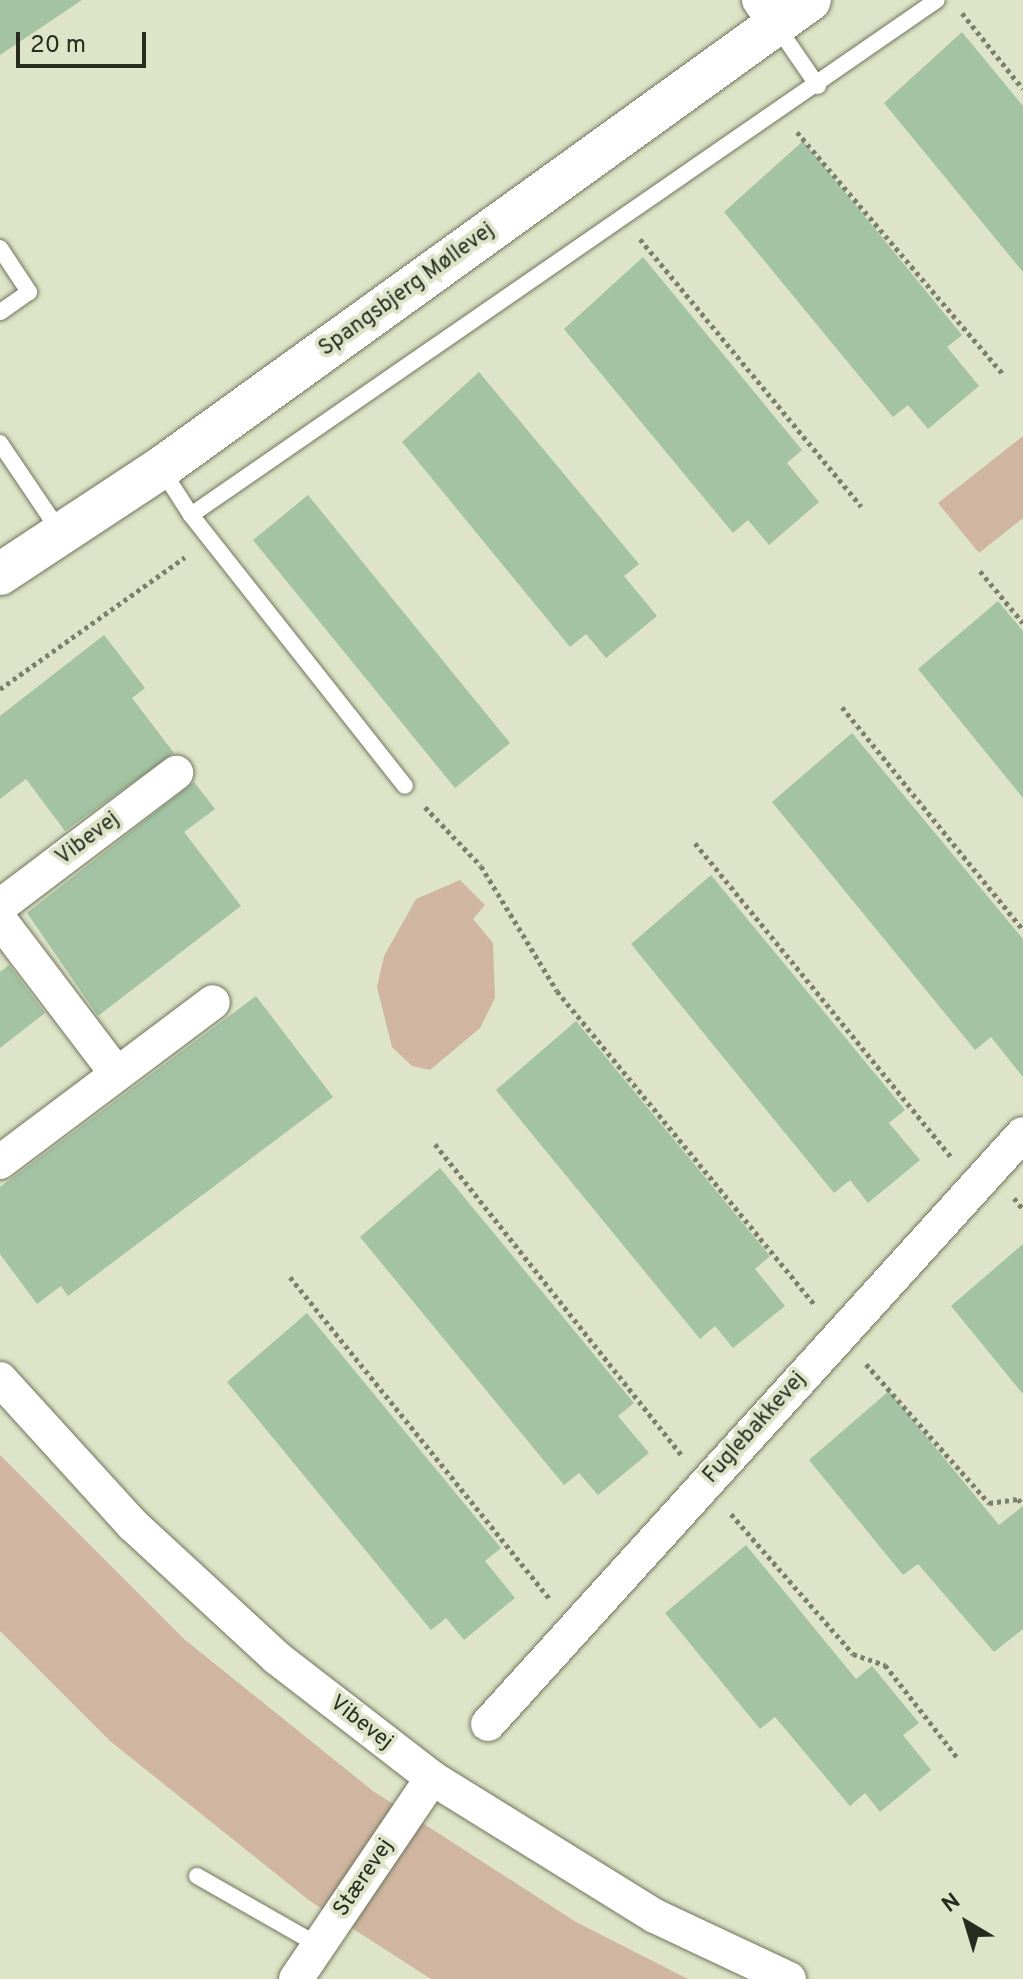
<!DOCTYPE html>
<html>
<head>
<meta charset="utf-8">
<style>
	body { margin:0 }
	#map { position:relative; width:1023px; height:1979px; overflow:hidden; background:#dee4c8; font-family:Overpass,sans-serif }
	div>[style] { position:absolute }
	[style*='--x'] { left:calc(var(--x)*1px); top:calc(var(--y)*1px); width:calc(var(--w)*1px); rotate:calc(var(--a)*1deg) }
	.green>* { inset:0; background:#d0b6a1 }
	.building>* { inset:0; background:#a3c3a3 }
	.path>* { height:5px; margin-top:-2.5px; transform-origin:0; background:repeating-linear-gradient(90deg,#7b7f6d 0 4px,transparent 0 8px) }
	.roads { filter:drop-shadow(0 0 2px #70755c) drop-shadow(0 0 2px #70755c) }
	.service>* { height:16px; margin:-8px; padding:0 8px; transform-origin:8px; border-radius:8px; background:#fff }
	.minor>* { height:34px; margin:-17px; padding:0 17px; transform-origin:17px; border-radius:17px; background:#fff }
	.tertiary>* { height:42px; margin:-21px; padding:0 21px; transform-origin:21px; border-radius:21px; background:#fff }
	span { translate:-50% -50%; white-space:nowrap; text-align:center; line-height:1.15; -webkit-text-stroke:8px #dee4c8; paint-order:stroke }
	.street-label { font-size:22px; color:#282b20 }
	.north { position:absolute; left:927px; top:1883px; width:80px; height:80px; -webkit-text-stroke:6px #dee4c8; paint-order:stroke; rotate:322deg; font-size:22px; font-weight:700; line-height:32px; text-align:center; color:#282b20 }
	.north::after { content:''; display:block; margin:auto; width:28px; height:36px; background:#282b20; clip-path:polygon(50% 0,100% 100%,50% 72%,0 100%) }
	.scale { position:absolute; left:16px; top:32px; width:130px; height:36px; box-sizing:border-box; border:4px solid #282b20; border-top:0; padding-left:10px; font-size:24px; line-height:28px; white-space:nowrap; color:#282b20; -webkit-text-stroke:6px #dee4c8; paint-order:stroke }
</style>
</head>
<body>
<div id="map">
	<div class="green">
		<div style="clip-path:polygon(1023px 436px,1023px 518px,979px 553px,938px 503px)"></div>
		<div style="clip-path:polygon(460px 880px,485px 905px,473px 919px,493px 943px,495px 998px,480px 1028px,430px 1070px,412px 1066px,392px 1047px,377px 987px,384px 956px,416px 899px)"></div>
		<div style="clip-path:polygon(0 1455px,184px 1639px,373px 1791px,576px 1922px,688px 1979px,431px 1979px,310px 1901px,110px 1741px,0 1631px)"></div>
	</div>
	<div class="building">
		<div style="clip-path:polygon(0 0,82px 0,0 55px)"></div>
		<div style="clip-path:polygon(962px 32px,1023px 106px,1023px 272px,884px 103px)"></div>
		<div style="clip-path:polygon(803px 141px,962px 335px,947px 347px,979px 386px,928px 429px,908px 405px,893px 417px,724px 212px)"></div>
		<div style="clip-path:polygon(643px 257px,802px 450px,787px 463px,819px 502px,769px 545px,748px 520px,733px 533px,564px 329px)"></div>
		<div style="clip-path:polygon(479px 372px,639px 564px,624px 576px,657px 616px,606px 658px,586px 634px,570px 647px,402px 442px)"></div>
		<div style="clip-path:polygon(308px 495px,510px 743px,455px 788px,253px 540px)"></div>
		<div style="clip-path:polygon(998px 601px,1023px 631px,1023px 798px,918px 669px)"></div>
		<div style="clip-path:polygon(104px 635px,145px 688px,132px 698px,174px 753px,65px 831px,26px 779px,0 799px,0 716px)"></div>
		<div style="clip-path:polygon(852px 733px,1023px 939px,1023px 1077px,991px 1037px,975px 1050px,772px 802px)"></div>
		<div style="clip-path:polygon(194px 782px,215px 809px,184px 832px,241px 906px,98px 1016px,27px 913px)"></div>
		<div style="clip-path:polygon(711px 875px,905px 1110px,889px 1123px,920px 1160px,868px 1203px,850px 1180px,834px 1193px,631px 944px)"></div>
		<div style="clip-path:polygon(9px 965px,45px 1013px,0 1048px,0 972px)"></div>
		<div style="clip-path:polygon(256px 996px,333px 1097px,68px 1296px,61px 1286px,37px 1304px,0 1254px,0 1187px)"></div>
		<div style="clip-path:polygon(576px 1021px,770px 1256px,755px 1269px,785px 1306px,733px 1348px,715px 1326px,700px 1339px,496px 1090px)"></div>
		<div style="clip-path:polygon(440px 1168px,634px 1403px,618px 1416px,649px 1453px,598px 1495px,579px 1473px,564px 1485px,360px 1237px)"></div>
		<div style="clip-path:polygon(1023px 1244px,1023px 1394px,951px 1306px)"></div>
		<div style="clip-path:polygon(307px 1313px,501px 1548px,485px 1561px,515px 1598px,464px 1640px,446px 1618px,431px 1630px,227px 1382px)"></div>
		<div style="clip-path:polygon(889px 1391px,999px 1525px,1023px 1506px,1023px 1629px,994px 1652px,918px 1564px,903px 1575px,809px 1460px)"></div>
		<div style="clip-path:polygon(746px 1545px,856px 1679px,872px 1666px,919px 1723px,903px 1735px,931px 1770px,880px 1812px,865px 1793px,850px 1806px,775px 1717px,760px 1729px,665px 1613px)"></div>
	</div>
	<div class="path">
		<div style="--x:962;--y:13;--w:97;--a:51.2"></div>
		<div style="--x:797;--y:132;--w:318;--a:49.6"></div>
		<div style="--x:640;--y:239;--w:347;--a:50.4"></div>
		<div style="--x:980;--y:571;--w:67;--a:50.4"></div>
		<div style="--x:0;--y:689;--w:227;--a:-35.5"></div>
		<div style="--x:842;--y:707;--w:287;--a:50.9"></div>
		<div style="--x:425;--y:807;--w:81;--a:46.5"></div>
		<div style="--x:481;--y:866;--w:146;--a:58.7"></div>
		<div style="--x:557;--y:991;--w:406;--a:50.6"></div>
		<div style="--x:695;--y:843;--w:407;--a:50.8"></div>
		<div style="--x:435;--y:1144;--w:396;--a:51.6"></div>
		<div style="--x:1014;--y:1198;--w:14;--a:51"></div>
		<div style="--x:290;--y:1277;--w:415;--a:51.1"></div>
		<div style="--x:866;--y:1364;--w:186;--a:48.5"></div>
		<div style="--x:989;--y:1503;--w:29;--a:-8"></div>
		<div style="--x:1018;--y:1499;--w:8;--a:50"></div>
		<div style="--x:731;--y:1514;--w:186;--a:48.9"></div>
		<div style="--x:853;--y:1654;--w:34;--a:19"></div>
		<div style="--x:885;--y:1665;--w:117;--a:52"></div>
	</div>
	<div class="roads">
		<div class="service">
			<div style="--x:776;--y:25;--w:74;--a:55.5"></div>
			<div style="--x:0;--y:248;--w:53;--a:56.6"></div>
			<div style="--x:29;--y:292;--w:35;--a:145"></div>
			<div style="--x:0;--y:443;--w:107;--a:56"></div>
			<div style="--x:162;--y:470;--w:54;--a:57.2"></div>
			<div style="--x:191;--y:515;--w:906;--a:-34.62"></div>
			<div style="--x:191;--y:515;--w:345;--a:51.7"></div>
			<div style="--x:197;--y:1876;--w:139;--a:29.7"></div>
		</div>
		<div class="minor">
			<div style="--x:759;--y:0;--w:29;--a:56"></div>
			<div style="--x:0;--y:906;--w:221;--a:-37.1"></div>
			<div style="--x:0;--y:920;--w:193;--a:52.8"></div>
			<div style="--x:0;--y:1162;--w:266;--a:-36.9"></div>
			<div style="--x:0;--y:1379;--w:197;--a:47.7"></div>
			<div style="--x:133;--y:1525;--w:196;--a:42.7"></div>
			<div style="--x:277;--y:1658;--w:196;--a:37.7"></div>
			<div style="--x:432;--y:1778;--w:262;--a:31.8"></div>
			<div style="--x:655;--y:1916;--w:148;--a:25.2"></div>
			<div style="--x:488;--y:1724;--w:796;--a:-47.8"></div>
			<div style="--x:296;--y:1979;--w:243;--a:-55.9"></div>
		</div>
		<div class="tertiary">
			<div style="--x:0;--y:574;--w:193;--a:-33.4"></div>
			<div style="--x:161;--y:468;--w:800;--a:-35.8"></div>
		</div>
	</div>
	<div class="street-label">
		<span style="left:407px;top:290px;rotate:-36deg">Spangsbjerg Møllevej</span>
		<span style="left:88px;top:839px;rotate:-37deg">Vibevej</span>
		<span style="left:755px;top:1428px;rotate:-48deg">Fuglebakkevej</span>
		<span style="left:361px;top:1723px;rotate:38deg">Vibevej</span>
		<span style="left:364px;top:1878px;rotate:-56deg">Stærevej</span>
	</div>
	<div class="north">N</div>
	<div class="scale">20 m</div>
</div>
</body>
</html>
